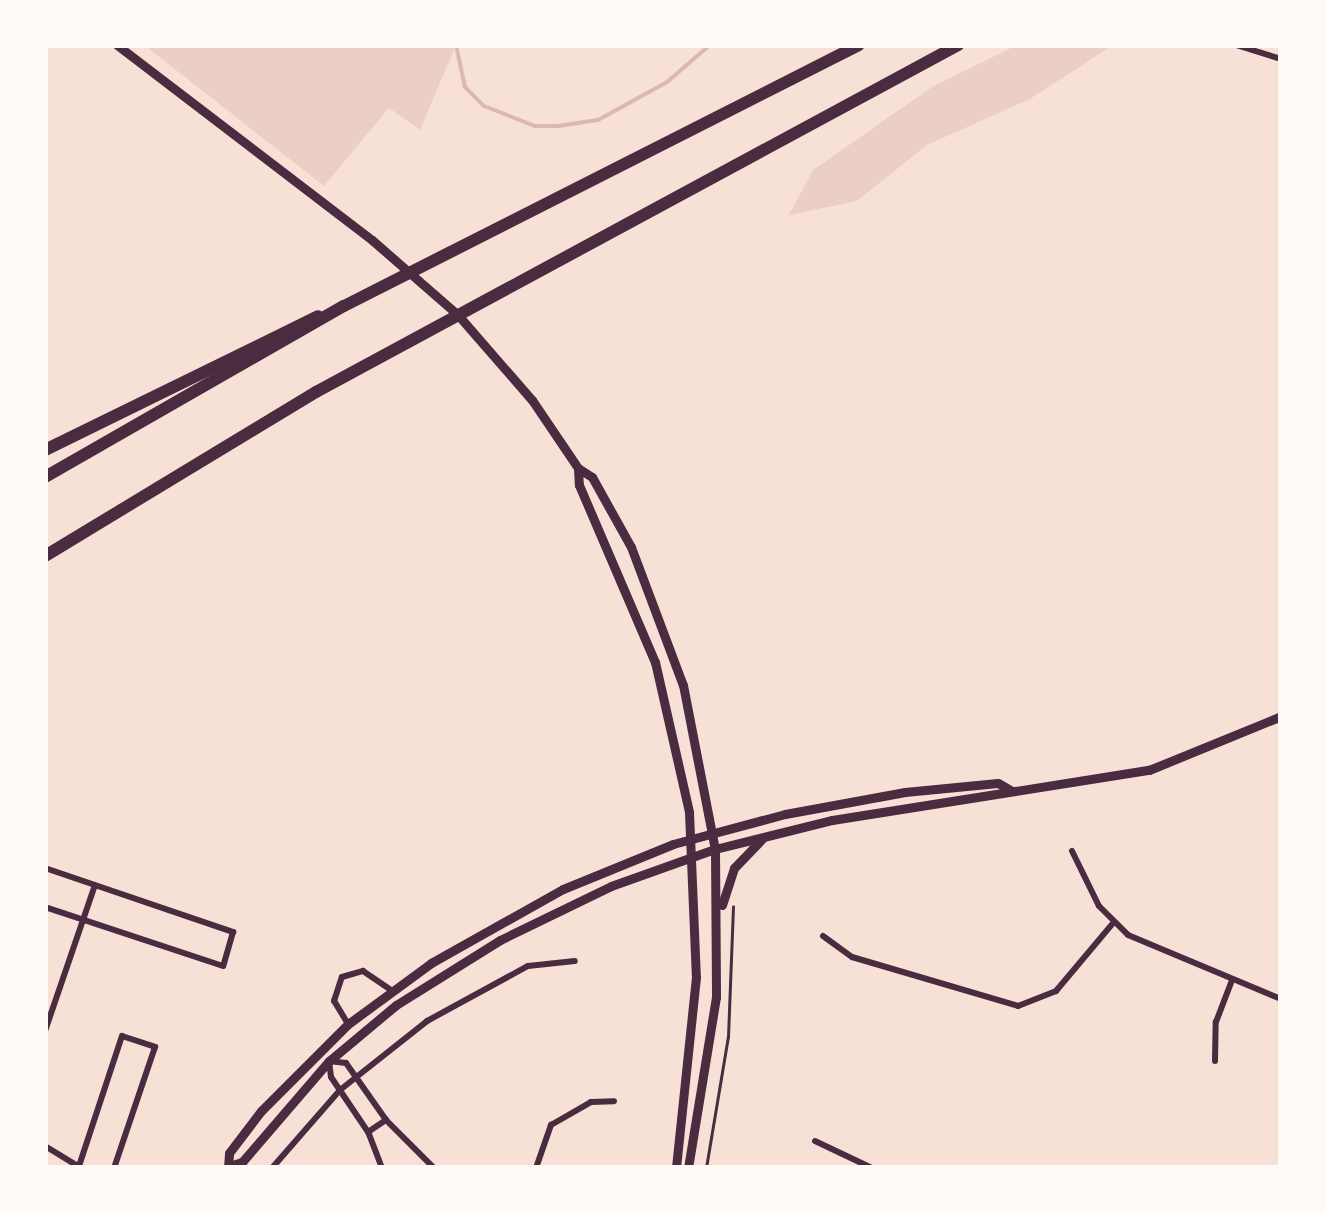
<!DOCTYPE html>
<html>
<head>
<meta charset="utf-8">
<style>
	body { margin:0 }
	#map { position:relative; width:1326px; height:1213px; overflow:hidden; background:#f7e1d7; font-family:Poppins,sans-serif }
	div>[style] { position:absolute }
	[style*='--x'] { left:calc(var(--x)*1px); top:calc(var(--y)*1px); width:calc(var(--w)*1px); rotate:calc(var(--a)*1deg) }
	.green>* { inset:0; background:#ebcfc5 }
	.stream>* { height:4px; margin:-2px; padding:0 2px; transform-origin:2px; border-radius:2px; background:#dcb8b0 }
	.path>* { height:2.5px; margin:-1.25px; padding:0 1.25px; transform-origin:1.25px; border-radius:1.25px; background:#4a2c40 }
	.minor>* { height:6px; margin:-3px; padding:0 3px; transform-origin:3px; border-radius:3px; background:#4a2c40 }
	.secondary>* { height:9px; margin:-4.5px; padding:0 4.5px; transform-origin:4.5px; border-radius:4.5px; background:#4a2c40 }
	.motorway>* { height:12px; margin:-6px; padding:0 6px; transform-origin:6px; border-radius:6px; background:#4a2c40 }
	span { translate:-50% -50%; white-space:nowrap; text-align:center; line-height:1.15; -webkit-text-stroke:10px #fffaf5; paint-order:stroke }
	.frame { position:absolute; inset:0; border:48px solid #fffaf5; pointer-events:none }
</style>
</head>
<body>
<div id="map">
	<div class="green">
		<div style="clip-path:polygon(144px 45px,456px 45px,420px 130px,389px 108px,324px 186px)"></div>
		<div style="clip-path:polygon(1017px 45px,1113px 45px,1030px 99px,927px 145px,857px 201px,789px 215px,813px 170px,932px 87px)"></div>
	</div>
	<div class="stream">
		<div style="--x:456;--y:45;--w:43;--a:77.9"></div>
		<div style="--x:465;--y:87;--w:27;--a:45"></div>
		<div style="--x:484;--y:106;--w:55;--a:21.4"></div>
		<div style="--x:535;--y:126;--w:23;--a:0"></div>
		<div style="--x:558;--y:126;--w:40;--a:-8.5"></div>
		<div style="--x:598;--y:120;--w:79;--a:-28.8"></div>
		<div style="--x:667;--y:82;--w:57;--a:-40.7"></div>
	</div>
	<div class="path">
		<div style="--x:706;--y:1168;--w:133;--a:-80.5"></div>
		<div style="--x:728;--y:1037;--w:130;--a:-87.8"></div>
	</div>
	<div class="minor">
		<div style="--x:1236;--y:45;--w:47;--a:17.3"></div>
		<div style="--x:1072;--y:851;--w:61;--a:63.9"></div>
		<div style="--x:1099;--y:906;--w:41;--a:45"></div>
		<div style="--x:1128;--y:935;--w:166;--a:22.7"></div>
		<div style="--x:45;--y:868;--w:199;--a:18.8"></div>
		<div style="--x:233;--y:932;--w:35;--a:106"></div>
		<div style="--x:223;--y:966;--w:188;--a:-161.7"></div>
		<div style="--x:823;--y:936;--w:36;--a:36"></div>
		<div style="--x:852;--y:957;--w:173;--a:16.4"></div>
		<div style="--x:1018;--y:1006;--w:41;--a:-21.5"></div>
		<div style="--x:1056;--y:991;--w:89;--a:-50"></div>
		<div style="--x:348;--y:1024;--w:27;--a:-121"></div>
		<div style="--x:334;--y:1001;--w:25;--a:-72"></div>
		<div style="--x:342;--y:977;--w:22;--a:-16"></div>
		<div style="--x:363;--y:971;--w:32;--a:34"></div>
		<div style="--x:45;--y:1031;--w:154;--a:-71.1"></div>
		<div style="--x:1215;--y:1061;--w:39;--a:-89"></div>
		<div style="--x:1216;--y:1022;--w:45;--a:-69.1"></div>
		<div style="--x:368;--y:1132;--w:22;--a:-34"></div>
		<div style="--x:815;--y:1141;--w:63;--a:25.3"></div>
		<div style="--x:45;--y:1146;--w:42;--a:31.4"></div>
		<div style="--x:79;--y:1166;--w:137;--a:-71.7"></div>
		<div style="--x:122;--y:1036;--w:35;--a:18"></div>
		<div style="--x:155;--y:1047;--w:128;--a:108.7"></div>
		<div style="--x:272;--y:1168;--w:103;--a:-48.9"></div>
		<div style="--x:340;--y:1090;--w:111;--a:-38.4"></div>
		<div style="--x:427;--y:1021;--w:115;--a:-28.6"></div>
		<div style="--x:528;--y:966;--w:47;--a:-6.1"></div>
		<div style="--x:382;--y:1168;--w:39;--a:-111"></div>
		<div style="--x:368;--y:1132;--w:66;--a:-123.9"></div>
		<div style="--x:331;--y:1077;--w:16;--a:-97"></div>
		<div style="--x:329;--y:1061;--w:17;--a:7"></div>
		<div style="--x:346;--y:1063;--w:70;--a:54.9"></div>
		<div style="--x:386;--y:1120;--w:68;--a:45"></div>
		<div style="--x:536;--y:1168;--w:46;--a:-70.8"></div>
		<div style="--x:551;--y:1125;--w:46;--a:-29.9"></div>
		<div style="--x:591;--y:1102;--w:23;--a:-2"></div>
	</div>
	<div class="secondary">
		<div style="--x:117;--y:45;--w:321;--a:37.4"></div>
		<div style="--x:372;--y:240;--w:114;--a:41.1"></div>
		<div style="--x:458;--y:315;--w:113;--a:49"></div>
		<div style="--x:532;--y:400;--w:82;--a:55.9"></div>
		<div style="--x:578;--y:468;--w:17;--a:33"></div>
		<div style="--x:592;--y:477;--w:80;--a:60.9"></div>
		<div style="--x:631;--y:547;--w:147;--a:69.4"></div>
		<div style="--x:683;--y:685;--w:167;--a:79"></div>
		<div style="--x:715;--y:849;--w:148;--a:89.6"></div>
		<div style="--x:716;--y:997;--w:173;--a:99.3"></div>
		<div style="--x:578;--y:468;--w:17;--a:87"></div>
		<div style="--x:579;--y:485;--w:193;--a:66.8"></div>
		<div style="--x:655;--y:662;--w:154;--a:77.2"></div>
		<div style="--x:689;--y:812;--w:165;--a:87.6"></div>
		<div style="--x:696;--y:977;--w:192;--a:96"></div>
		<div style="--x:722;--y:905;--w:39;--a:-72"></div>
		<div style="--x:734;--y:868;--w:40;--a:-46"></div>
		<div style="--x:229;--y:1166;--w:14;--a:-17"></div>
		<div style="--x:242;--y:1162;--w:133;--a:-49.3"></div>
		<div style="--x:329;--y:1061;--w:87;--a:-39.9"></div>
		<div style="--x:396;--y:1005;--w:123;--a:-32"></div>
		<div style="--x:500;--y:940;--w:123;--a:-25.9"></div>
		<div style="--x:611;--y:886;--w:110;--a:-19.6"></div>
		<div style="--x:715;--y:849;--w:121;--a:-13.9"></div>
		<div style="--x:832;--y:820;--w:321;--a:-9"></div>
		<div style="--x:1149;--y:770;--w:143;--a:-22.2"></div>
		<div style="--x:228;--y:1168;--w:15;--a:-86"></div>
		<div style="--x:229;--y:1153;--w:53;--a:-52.7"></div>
		<div style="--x:261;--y:1111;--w:123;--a:-45"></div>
		<div style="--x:348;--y:1024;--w:103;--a:-36.3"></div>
		<div style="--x:431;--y:963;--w:151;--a:-29.3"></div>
		<div style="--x:563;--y:889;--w:119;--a:-22.2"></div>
		<div style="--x:673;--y:844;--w:116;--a:-15"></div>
		<div style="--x:785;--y:814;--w:122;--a:-10.4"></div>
		<div style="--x:905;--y:792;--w:93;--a:-5.5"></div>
		<div style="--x:998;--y:783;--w:14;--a:30"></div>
	</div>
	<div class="motorway">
		<div style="--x:45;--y:450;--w:304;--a:-26.1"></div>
		<div style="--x:45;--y:477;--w:344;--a:-29.8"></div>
		<div style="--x:344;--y:306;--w:577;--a:-26.88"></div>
		<div style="--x:45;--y:556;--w:317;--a:-31.2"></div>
		<div style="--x:316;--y:392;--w:730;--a:-28.39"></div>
	</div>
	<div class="frame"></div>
</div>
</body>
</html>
